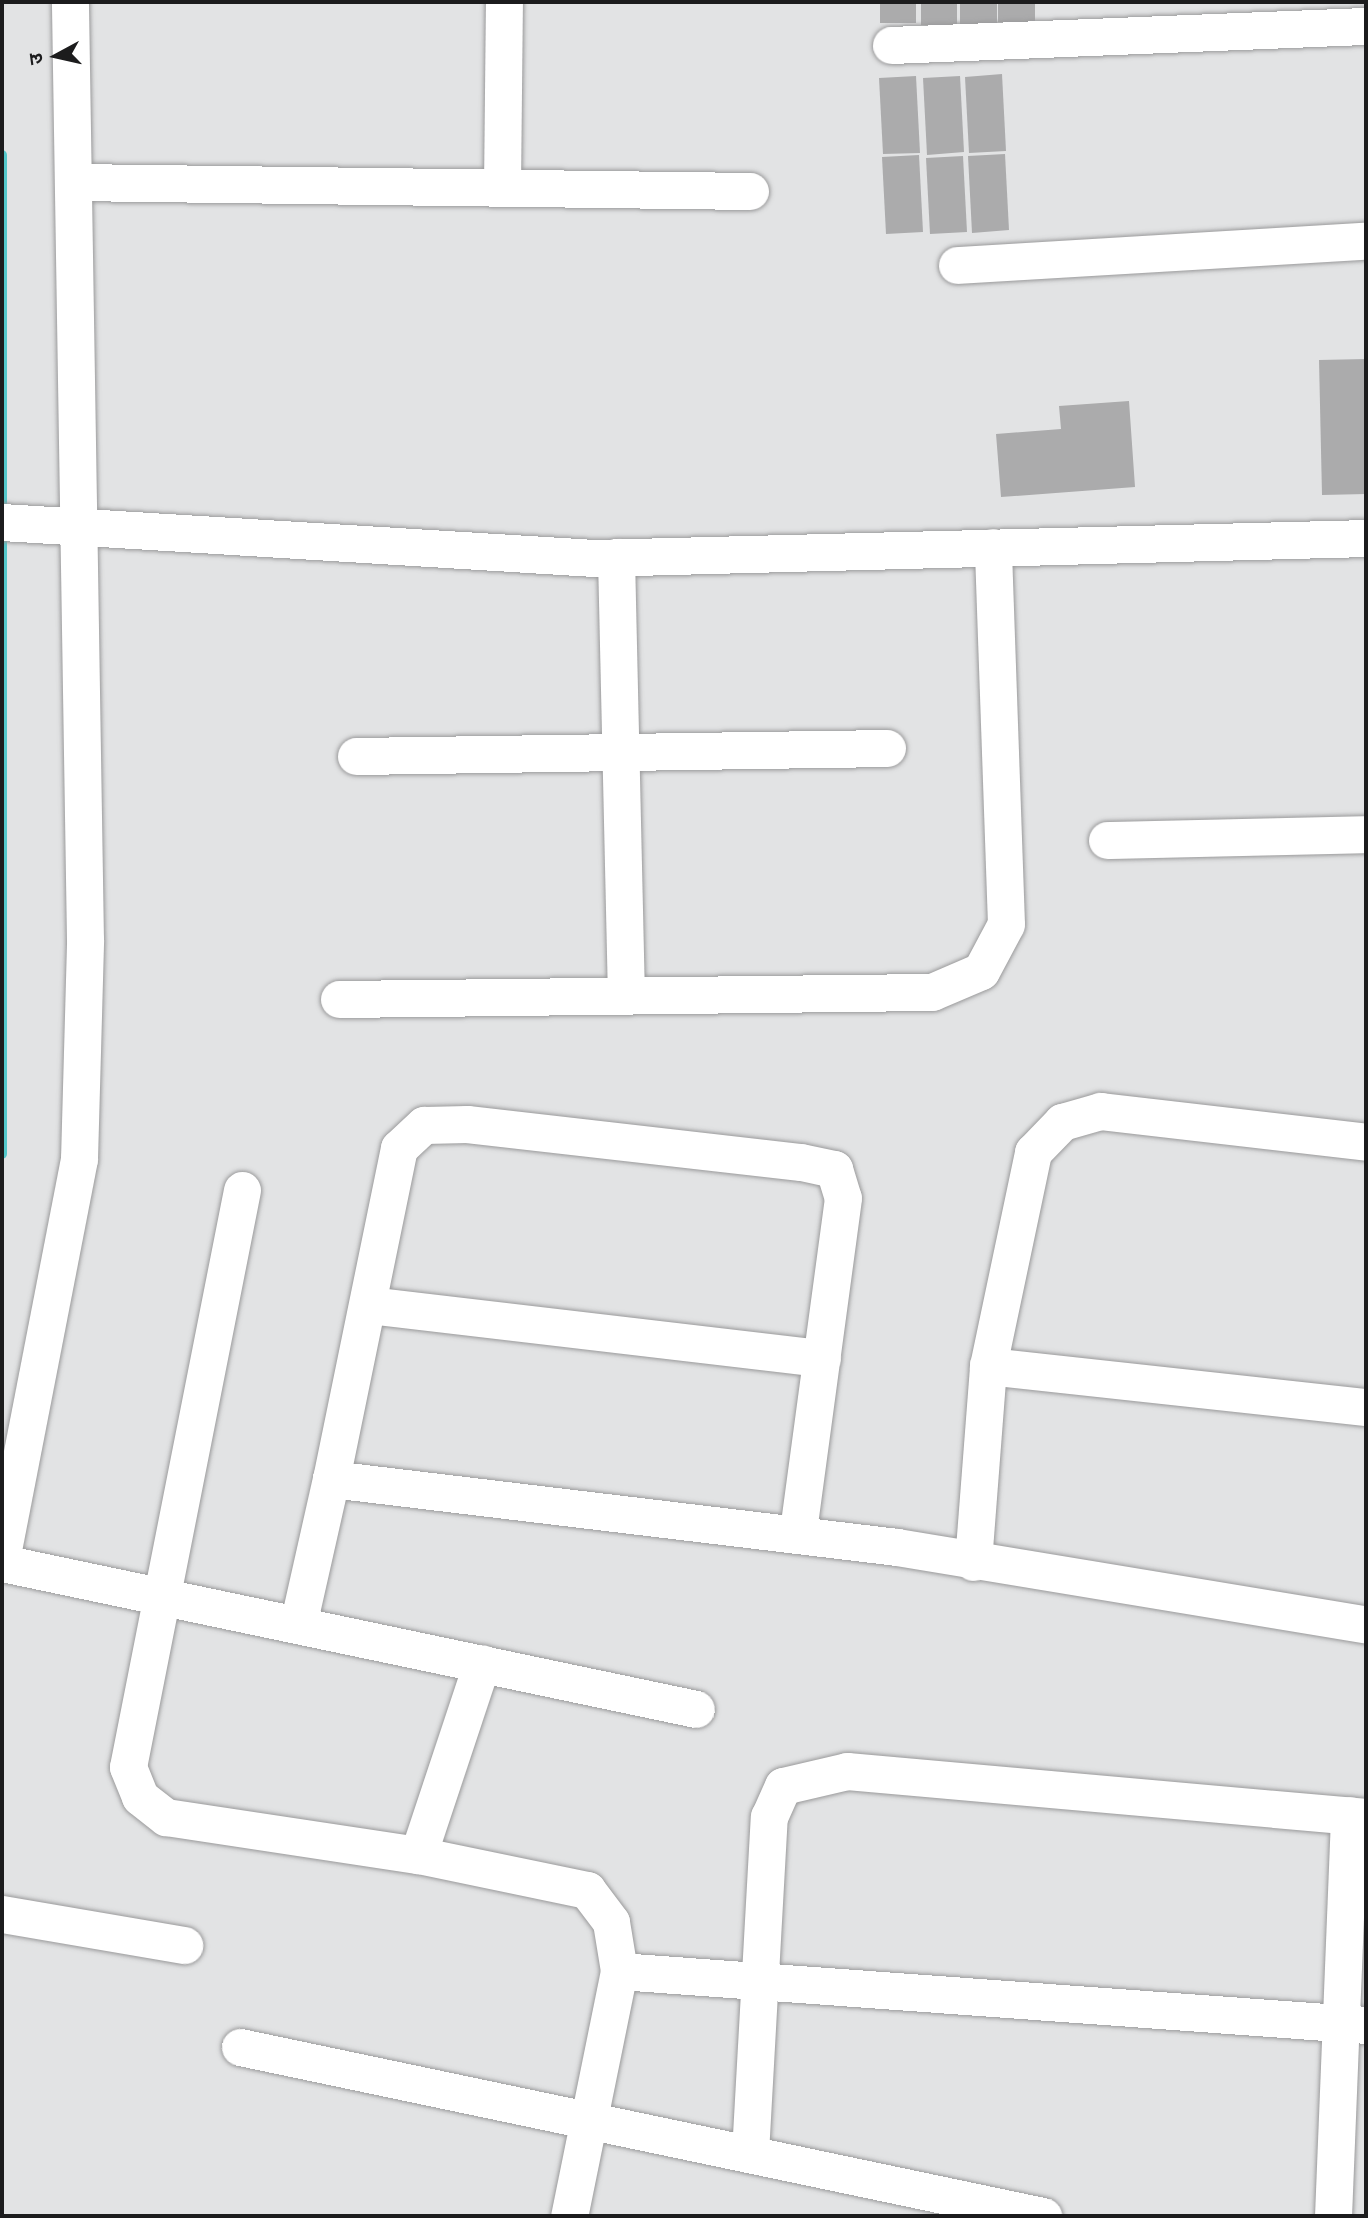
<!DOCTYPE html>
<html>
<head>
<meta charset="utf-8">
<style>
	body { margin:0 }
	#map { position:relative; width:1368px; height:2218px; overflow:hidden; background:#e2e3e4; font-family:"Public Sans","Noto Sans Devanagari",sans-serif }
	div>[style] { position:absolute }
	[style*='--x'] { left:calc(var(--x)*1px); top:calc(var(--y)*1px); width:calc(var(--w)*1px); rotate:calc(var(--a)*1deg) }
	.stream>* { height:10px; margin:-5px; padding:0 5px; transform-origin:5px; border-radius:5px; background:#54c8cb }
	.building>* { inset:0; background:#ababac }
	.roads { filter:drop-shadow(0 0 2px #9a9a9b) drop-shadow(0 0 2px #9a9a9b) }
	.minor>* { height:37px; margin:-18.5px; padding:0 18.5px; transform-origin:18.5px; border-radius:18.5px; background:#fff }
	span { translate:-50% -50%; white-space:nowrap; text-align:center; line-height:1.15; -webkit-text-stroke:5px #e2e3e4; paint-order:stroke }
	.frame { position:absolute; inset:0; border:4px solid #1c1c1d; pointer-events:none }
	.north { position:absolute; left:21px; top:21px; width:70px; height:70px; -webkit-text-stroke:5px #e2e3e4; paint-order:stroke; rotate:262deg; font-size:19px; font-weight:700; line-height:28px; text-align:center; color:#1c1c1d }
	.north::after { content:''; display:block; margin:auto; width:24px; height:32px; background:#1c1c1d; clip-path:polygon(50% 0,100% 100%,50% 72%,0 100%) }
</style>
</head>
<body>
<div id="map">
	<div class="stream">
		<div style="--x:2;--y:155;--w:999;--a:90"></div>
	</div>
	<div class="building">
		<div style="clip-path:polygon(880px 2px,916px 2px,916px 23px,880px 23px)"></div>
		<div style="clip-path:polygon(921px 2px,957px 2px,957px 25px,921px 25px)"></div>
		<div style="clip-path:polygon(960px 2px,997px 2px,997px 25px,960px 25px)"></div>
		<div style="clip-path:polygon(998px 2px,1035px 2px,1035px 22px,998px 22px)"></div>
		<div style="clip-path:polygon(1002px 74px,1006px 151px,969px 153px,965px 77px)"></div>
		<div style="clip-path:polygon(916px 76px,920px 153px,883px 154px,879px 78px)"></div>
		<div style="clip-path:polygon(960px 76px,964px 152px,927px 155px,923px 78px)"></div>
		<div style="clip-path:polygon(1005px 154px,1009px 230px,972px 233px,968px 156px)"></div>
		<div style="clip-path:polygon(919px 155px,923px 232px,886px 234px,882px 157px)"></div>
		<div style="clip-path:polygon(963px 156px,967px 232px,930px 234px,926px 158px)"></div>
		<div style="clip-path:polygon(1366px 359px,1366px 494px,1322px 495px,1319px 360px)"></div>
		<div style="clip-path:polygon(1129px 401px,1135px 487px,1001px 497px,996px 434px,1061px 429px,1059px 406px)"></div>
	</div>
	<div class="roads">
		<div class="minor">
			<div style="--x:891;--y:45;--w:475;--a:-2.3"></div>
			<div style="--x:73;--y:182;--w:677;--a:0.76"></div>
			<div style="--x:502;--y:187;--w:185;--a:-89.4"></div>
			<div style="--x:957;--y:265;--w:410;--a:-3.4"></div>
			<div style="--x:2;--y:522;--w:593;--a:3.48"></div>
			<div style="--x:594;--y:558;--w:772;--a:-1.48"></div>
			<div style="--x:616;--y:557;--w:439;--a:88.7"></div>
			<div style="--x:356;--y:756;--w:531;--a:-0.86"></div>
			<div style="--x:1107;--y:840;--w:259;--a:-1.3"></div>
			<div style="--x:339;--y:999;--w:593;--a:-0.68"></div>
			<div style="--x:932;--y:992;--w:53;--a:-23.2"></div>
			<div style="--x:981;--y:971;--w:53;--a:-62"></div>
			<div style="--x:1006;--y:924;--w:377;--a:-92"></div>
			<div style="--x:242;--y:1190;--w:588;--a:101.18"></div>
			<div style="--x:128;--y:1767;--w:32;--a:68"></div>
			<div style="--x:140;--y:1797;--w:33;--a:38"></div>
			<div style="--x:166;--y:1817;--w:255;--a:8.6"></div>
			<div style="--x:418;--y:1855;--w:173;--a:11.7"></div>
			<div style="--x:587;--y:1890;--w:40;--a:53"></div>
			<div style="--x:611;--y:1922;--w:50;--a:80.7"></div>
			<div style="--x:619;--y:1971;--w:250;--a:101.5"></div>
			<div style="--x:369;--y:1305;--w:456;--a:6.7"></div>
			<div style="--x:988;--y:1366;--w:380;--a:6.2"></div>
			<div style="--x:331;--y:1479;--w:338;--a:-78.4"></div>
			<div style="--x:399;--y:1148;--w:34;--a:-43"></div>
			<div style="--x:424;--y:1125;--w:43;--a:-1.3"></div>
			<div style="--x:467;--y:1124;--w:336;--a:6.5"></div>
			<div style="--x:801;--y:1162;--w:34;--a:12"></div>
			<div style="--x:834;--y:1169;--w:30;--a:73"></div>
			<div style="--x:843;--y:1198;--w:338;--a:97.7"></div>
			<div style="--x:2;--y:1555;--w:403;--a:-79"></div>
			<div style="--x:79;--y:1159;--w:219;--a:-88.4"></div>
			<div style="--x:85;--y:940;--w:938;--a:-90.92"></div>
			<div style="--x:973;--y:1562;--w:197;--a:-85.6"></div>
			<div style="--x:988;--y:1366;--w:219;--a:-78.1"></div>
			<div style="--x:1033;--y:1152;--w:42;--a:-46"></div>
			<div style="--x:1062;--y:1122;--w:40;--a:-16"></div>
			<div style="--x:1100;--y:1111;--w:268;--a:6.6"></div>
			<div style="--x:2;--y:1563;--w:709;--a:11.88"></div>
			<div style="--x:298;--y:1625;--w:150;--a:-77.3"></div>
			<div style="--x:331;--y:1479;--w:570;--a:6.85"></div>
			<div style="--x:897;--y:1547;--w:475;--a:9.4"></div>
			<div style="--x:418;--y:1855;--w:202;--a:-71.6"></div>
			<div style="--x:2;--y:1914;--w:185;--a:9.7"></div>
			<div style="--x:619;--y:1971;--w:749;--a:4.13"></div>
			<div style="--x:240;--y:2047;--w:821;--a:11.89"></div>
			<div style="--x:750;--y:2153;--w:337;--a:-86.8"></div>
			<div style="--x:769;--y:1817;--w:34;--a:-66"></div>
			<div style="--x:783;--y:1786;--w:66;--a:-13.2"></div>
			<div style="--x:847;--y:1771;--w:521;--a:5.07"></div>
			<div style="--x:1333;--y:2216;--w:401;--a:-87.7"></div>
		</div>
	</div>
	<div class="frame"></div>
	<div class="north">उ</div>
</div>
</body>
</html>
